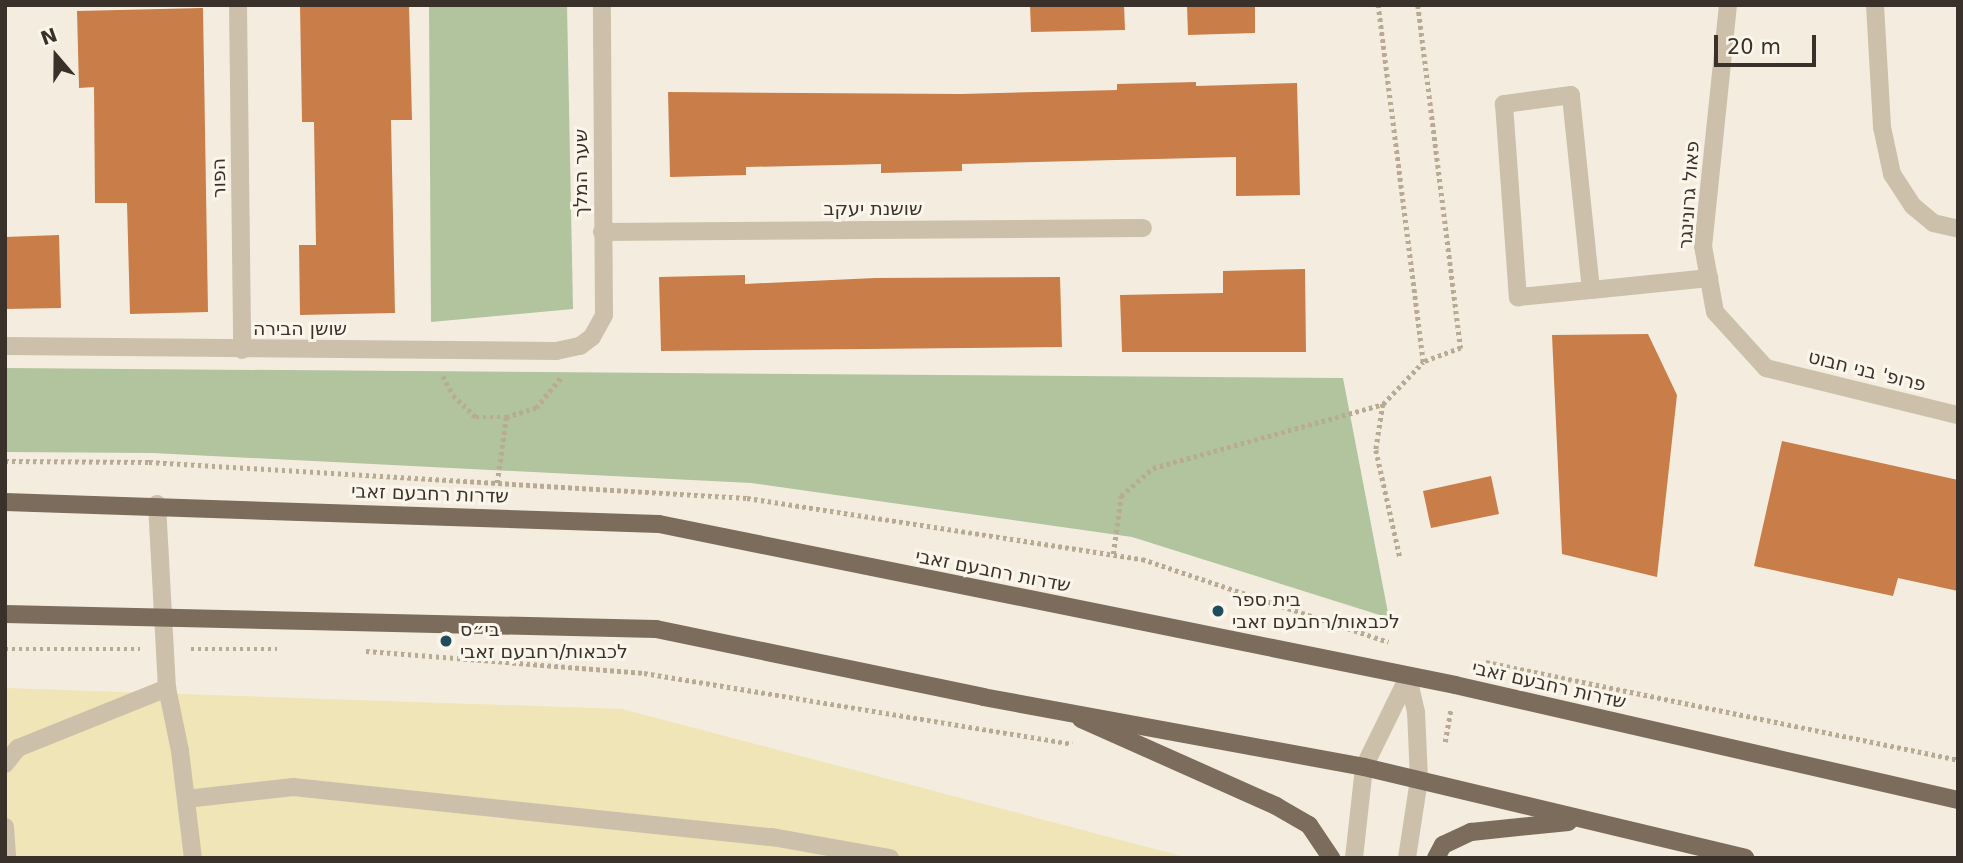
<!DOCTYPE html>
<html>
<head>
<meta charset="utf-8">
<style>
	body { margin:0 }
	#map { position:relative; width:1963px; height:863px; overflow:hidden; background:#f4eddf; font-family:"DejaVu Sans","Noto Sans Hebrew",sans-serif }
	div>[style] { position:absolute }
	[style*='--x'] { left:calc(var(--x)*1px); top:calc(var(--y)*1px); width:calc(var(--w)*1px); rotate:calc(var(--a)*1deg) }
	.green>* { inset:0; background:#b1c49e }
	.sand>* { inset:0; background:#efe5b6 }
	.building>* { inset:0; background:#c97d48 }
	.path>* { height:4.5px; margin-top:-2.25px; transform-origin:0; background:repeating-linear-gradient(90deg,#b9aa94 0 3.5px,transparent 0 7px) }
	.service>* { height:18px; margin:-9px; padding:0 9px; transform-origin:9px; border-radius:9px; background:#cdc0aa }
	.minor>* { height:18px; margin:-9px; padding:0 9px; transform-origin:9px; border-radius:9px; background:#cdc0aa }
	.tertiary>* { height:18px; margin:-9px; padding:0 9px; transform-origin:9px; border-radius:9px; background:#cdc0aa }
	.primary>* { height:18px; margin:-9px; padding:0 9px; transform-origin:9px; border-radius:9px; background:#7c6c5b }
	.dots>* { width:19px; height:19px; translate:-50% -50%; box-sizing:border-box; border:4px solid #fbf6ec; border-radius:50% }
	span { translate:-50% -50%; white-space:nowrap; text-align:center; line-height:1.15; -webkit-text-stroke:6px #fbf6ec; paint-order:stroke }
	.street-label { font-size:19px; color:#3a322a }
	.poi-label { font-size:19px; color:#3a322a }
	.left { translate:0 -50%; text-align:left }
	.frame { position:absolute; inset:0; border:7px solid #3a322a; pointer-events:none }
	.north { position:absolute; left:21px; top:21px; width:70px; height:70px; -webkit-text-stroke:5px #fbf6ec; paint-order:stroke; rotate:340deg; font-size:19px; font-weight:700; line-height:28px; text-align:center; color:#3a322a }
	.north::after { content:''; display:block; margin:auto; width:24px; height:32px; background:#3a322a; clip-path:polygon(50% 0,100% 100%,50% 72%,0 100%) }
	.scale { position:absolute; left:1714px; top:35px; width:102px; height:32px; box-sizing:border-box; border:4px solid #3a322a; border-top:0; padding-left:9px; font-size:21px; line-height:24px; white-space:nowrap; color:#3a322a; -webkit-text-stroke:5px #fbf6ec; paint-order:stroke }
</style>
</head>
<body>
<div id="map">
	<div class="green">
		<div style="clip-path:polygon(429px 5px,567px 5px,573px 309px,431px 322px)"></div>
		<div style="clip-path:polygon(5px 368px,1343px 378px,1389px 618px,1132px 537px,751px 483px,152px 453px,5px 452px)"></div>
	</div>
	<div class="sand">
		<div style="clip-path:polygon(5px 688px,622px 709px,1189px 858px,5px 858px)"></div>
	</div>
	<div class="building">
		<div style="clip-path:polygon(300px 5px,409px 5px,412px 120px,391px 120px,395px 313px,300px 315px,299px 245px,316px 245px,314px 122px,302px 122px)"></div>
		<div style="clip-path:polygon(1030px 5px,1124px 5px,1125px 30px,1031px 32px)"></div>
		<div style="clip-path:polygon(1187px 5px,1255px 5px,1255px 33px,1188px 35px)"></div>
		<div style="clip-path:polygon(203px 8px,208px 312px,130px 314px,127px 203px,95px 203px,94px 87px,79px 88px,77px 11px)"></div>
		<div style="clip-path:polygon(1196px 82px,1196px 86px,1297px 83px,1300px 195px,1236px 196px,1236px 157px,962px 164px,962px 171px,881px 173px,881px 164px,746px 167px,746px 175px,670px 177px,668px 92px,961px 94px,1117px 90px,1117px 84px)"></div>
		<div style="clip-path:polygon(59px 235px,61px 308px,5px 309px,5px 237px)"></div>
		<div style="clip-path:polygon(1305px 269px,1306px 352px,1122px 352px,1120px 295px,1223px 293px,1223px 271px)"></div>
		<div style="clip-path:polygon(745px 275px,745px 284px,875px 278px,1060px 277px,1062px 347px,661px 351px,659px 277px)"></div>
		<div style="clip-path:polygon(1648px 334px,1677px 395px,1657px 577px,1562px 554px,1552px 335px)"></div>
		<div style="clip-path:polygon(1782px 441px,1958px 480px,1958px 591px,1898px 578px,1893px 596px,1754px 566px)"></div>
		<div style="clip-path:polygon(1491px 476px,1499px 514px,1431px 528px,1423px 491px)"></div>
	</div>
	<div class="path">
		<div style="--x:1418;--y:5;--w:346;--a:82.9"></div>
		<div style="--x:1461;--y:348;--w:40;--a:159.8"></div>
		<div style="--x:443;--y:376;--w:21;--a:62"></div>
		<div style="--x:453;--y:395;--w:32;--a:44"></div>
		<div style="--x:476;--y:417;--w:30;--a:0"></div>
		<div style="--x:506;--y:417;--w:31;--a:-17"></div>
		<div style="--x:536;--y:408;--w:41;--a:-50.9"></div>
		<div style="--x:1383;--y:404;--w:47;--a:98.7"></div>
		<div style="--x:1376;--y:450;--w:110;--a:77.4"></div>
		<div style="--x:5;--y:461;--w:144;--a:0.4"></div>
		<div style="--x:149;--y:462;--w:599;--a:3.45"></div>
		<div style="--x:747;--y:498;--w:400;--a:8.8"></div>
		<div style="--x:1142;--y:559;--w:260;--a:18.6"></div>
		<div style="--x:497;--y:483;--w:67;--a:-82.2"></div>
		<div style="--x:1113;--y:554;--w:59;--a:-82.1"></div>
		<div style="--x:1121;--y:496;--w:43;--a:-41.2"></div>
		<div style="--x:1153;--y:468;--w:239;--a:-15.5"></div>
		<div style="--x:1383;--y:404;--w:58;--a:-46.4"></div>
		<div style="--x:1423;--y:362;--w:360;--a:-97.2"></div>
		<div style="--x:5;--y:649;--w:135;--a:0"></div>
		<div style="--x:191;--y:649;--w:86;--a:0"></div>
		<div style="--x:366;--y:651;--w:279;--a:4.5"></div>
		<div style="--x:644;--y:673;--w:434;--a:9.4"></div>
		<div style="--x:1486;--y:662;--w:482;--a:11.7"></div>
		<div style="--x:1445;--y:742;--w:34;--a:-80"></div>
	</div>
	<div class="service">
		<div style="--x:1875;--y:5;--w:122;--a:86.7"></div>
		<div style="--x:1882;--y:127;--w:48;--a:78"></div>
		<div style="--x:1892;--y:174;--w:38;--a:57"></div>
		<div style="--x:1913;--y:206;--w:26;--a:40"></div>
		<div style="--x:1933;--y:223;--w:26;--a:13"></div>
		<div style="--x:1591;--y:290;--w:196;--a:-95.9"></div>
		<div style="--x:1571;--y:95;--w:68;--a:172.3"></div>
		<div style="--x:1504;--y:104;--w:194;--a:85.9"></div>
		<div style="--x:1518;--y:297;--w:73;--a:-5.5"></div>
		<div style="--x:1591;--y:290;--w:119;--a:-5.8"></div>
		<div style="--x:5;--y:764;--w:21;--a:-51"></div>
		<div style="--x:18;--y:748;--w:161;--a:-21.9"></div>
		<div style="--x:5;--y:827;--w:31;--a:86"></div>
	</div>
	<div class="minor">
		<div style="--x:238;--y:5;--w:345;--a:89.3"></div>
		<div style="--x:1728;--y:5;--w:242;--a:95.9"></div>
		<div style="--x:1703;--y:246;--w:67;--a:79.7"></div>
		<div style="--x:1715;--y:312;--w:76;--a:47.7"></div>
		<div style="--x:1766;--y:368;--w:198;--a:13.8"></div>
		<div style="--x:602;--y:232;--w:541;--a:-0.42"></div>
		<div style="--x:5;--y:346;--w:551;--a:0.52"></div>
		<div style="--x:556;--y:351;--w:25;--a:-12"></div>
		<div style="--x:580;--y:346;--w:15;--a:-37"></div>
		<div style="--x:592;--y:337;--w:25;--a:-61"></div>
		<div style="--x:604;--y:315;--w:310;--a:-90.4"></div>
		<div style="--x:157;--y:504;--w:184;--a:86.9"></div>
		<div style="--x:167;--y:688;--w:64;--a:78.3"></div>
		<div style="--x:180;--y:751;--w:108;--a:83.1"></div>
		<div style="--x:186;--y:799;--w:108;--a:-6.4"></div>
		<div style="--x:293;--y:787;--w:482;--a:6"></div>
		<div style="--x:772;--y:837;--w:120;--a:10.1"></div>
	</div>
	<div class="tertiary">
		<div style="--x:1354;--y:858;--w:92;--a:-83.7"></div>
		<div style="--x:1364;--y:767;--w:100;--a:-63.9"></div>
		<div style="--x:1407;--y:858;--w:79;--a:-81.3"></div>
		<div style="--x:1419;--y:780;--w:68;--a:-92.5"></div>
		<div style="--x:1416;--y:712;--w:36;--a:-103"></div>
	</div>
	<div class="primary">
		<div style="--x:5;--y:502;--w:654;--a:1.93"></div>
		<div style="--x:659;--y:524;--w:812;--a:11.43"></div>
		<div style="--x:1455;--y:685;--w:516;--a:12.88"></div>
		<div style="--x:5;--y:614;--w:651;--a:1.32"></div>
		<div style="--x:656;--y:629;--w:334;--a:11.7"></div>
		<div style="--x:983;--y:697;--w:387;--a:10.4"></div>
		<div style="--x:1364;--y:767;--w:392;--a:13.4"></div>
		<div style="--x:1081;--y:719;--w:214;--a:24"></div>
		<div style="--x:1276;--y:806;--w:38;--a:30"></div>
		<div style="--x:1309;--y:825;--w:40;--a:56"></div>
		<div style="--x:1436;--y:858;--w:15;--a:-62"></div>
		<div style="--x:1443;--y:845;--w:31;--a:-25"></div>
		<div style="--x:1471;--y:832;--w:98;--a:-5.9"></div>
	</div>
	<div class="dots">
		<div style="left:1218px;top:611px;background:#1e4e5d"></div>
		<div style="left:446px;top:641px;background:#1e4e5d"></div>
	</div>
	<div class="street-label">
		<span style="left:581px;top:173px;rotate:-90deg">שער המלך</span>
		<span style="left:219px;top:178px;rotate:-91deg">הפור</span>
		<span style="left:1689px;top:195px;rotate:-86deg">פאול גרונינגר</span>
		<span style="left:873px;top:209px">שושנת יעקב</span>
		<span style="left:300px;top:329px">שושן הבירה</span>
		<span style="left:1867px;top:371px;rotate:14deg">פרופ' בני חבוט</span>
		<span style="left:430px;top:494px;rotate:2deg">שדרות רחבעם זאבי</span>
		<span style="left:993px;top:571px;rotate:11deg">שדרות רחבעם זאבי</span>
		<span style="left:1549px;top:685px;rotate:13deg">שדרות רחבעם זאבי</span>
	</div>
	<div class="poi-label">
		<span class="left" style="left:1232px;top:611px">בית ספר<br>לכבאות/רחבעם זאבי</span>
		<span class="left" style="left:460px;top:641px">בי״ס<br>לכבאות/רחבעם זאבי</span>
	</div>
	<div class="frame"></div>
	<div class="north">N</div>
	<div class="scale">20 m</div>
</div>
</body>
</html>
